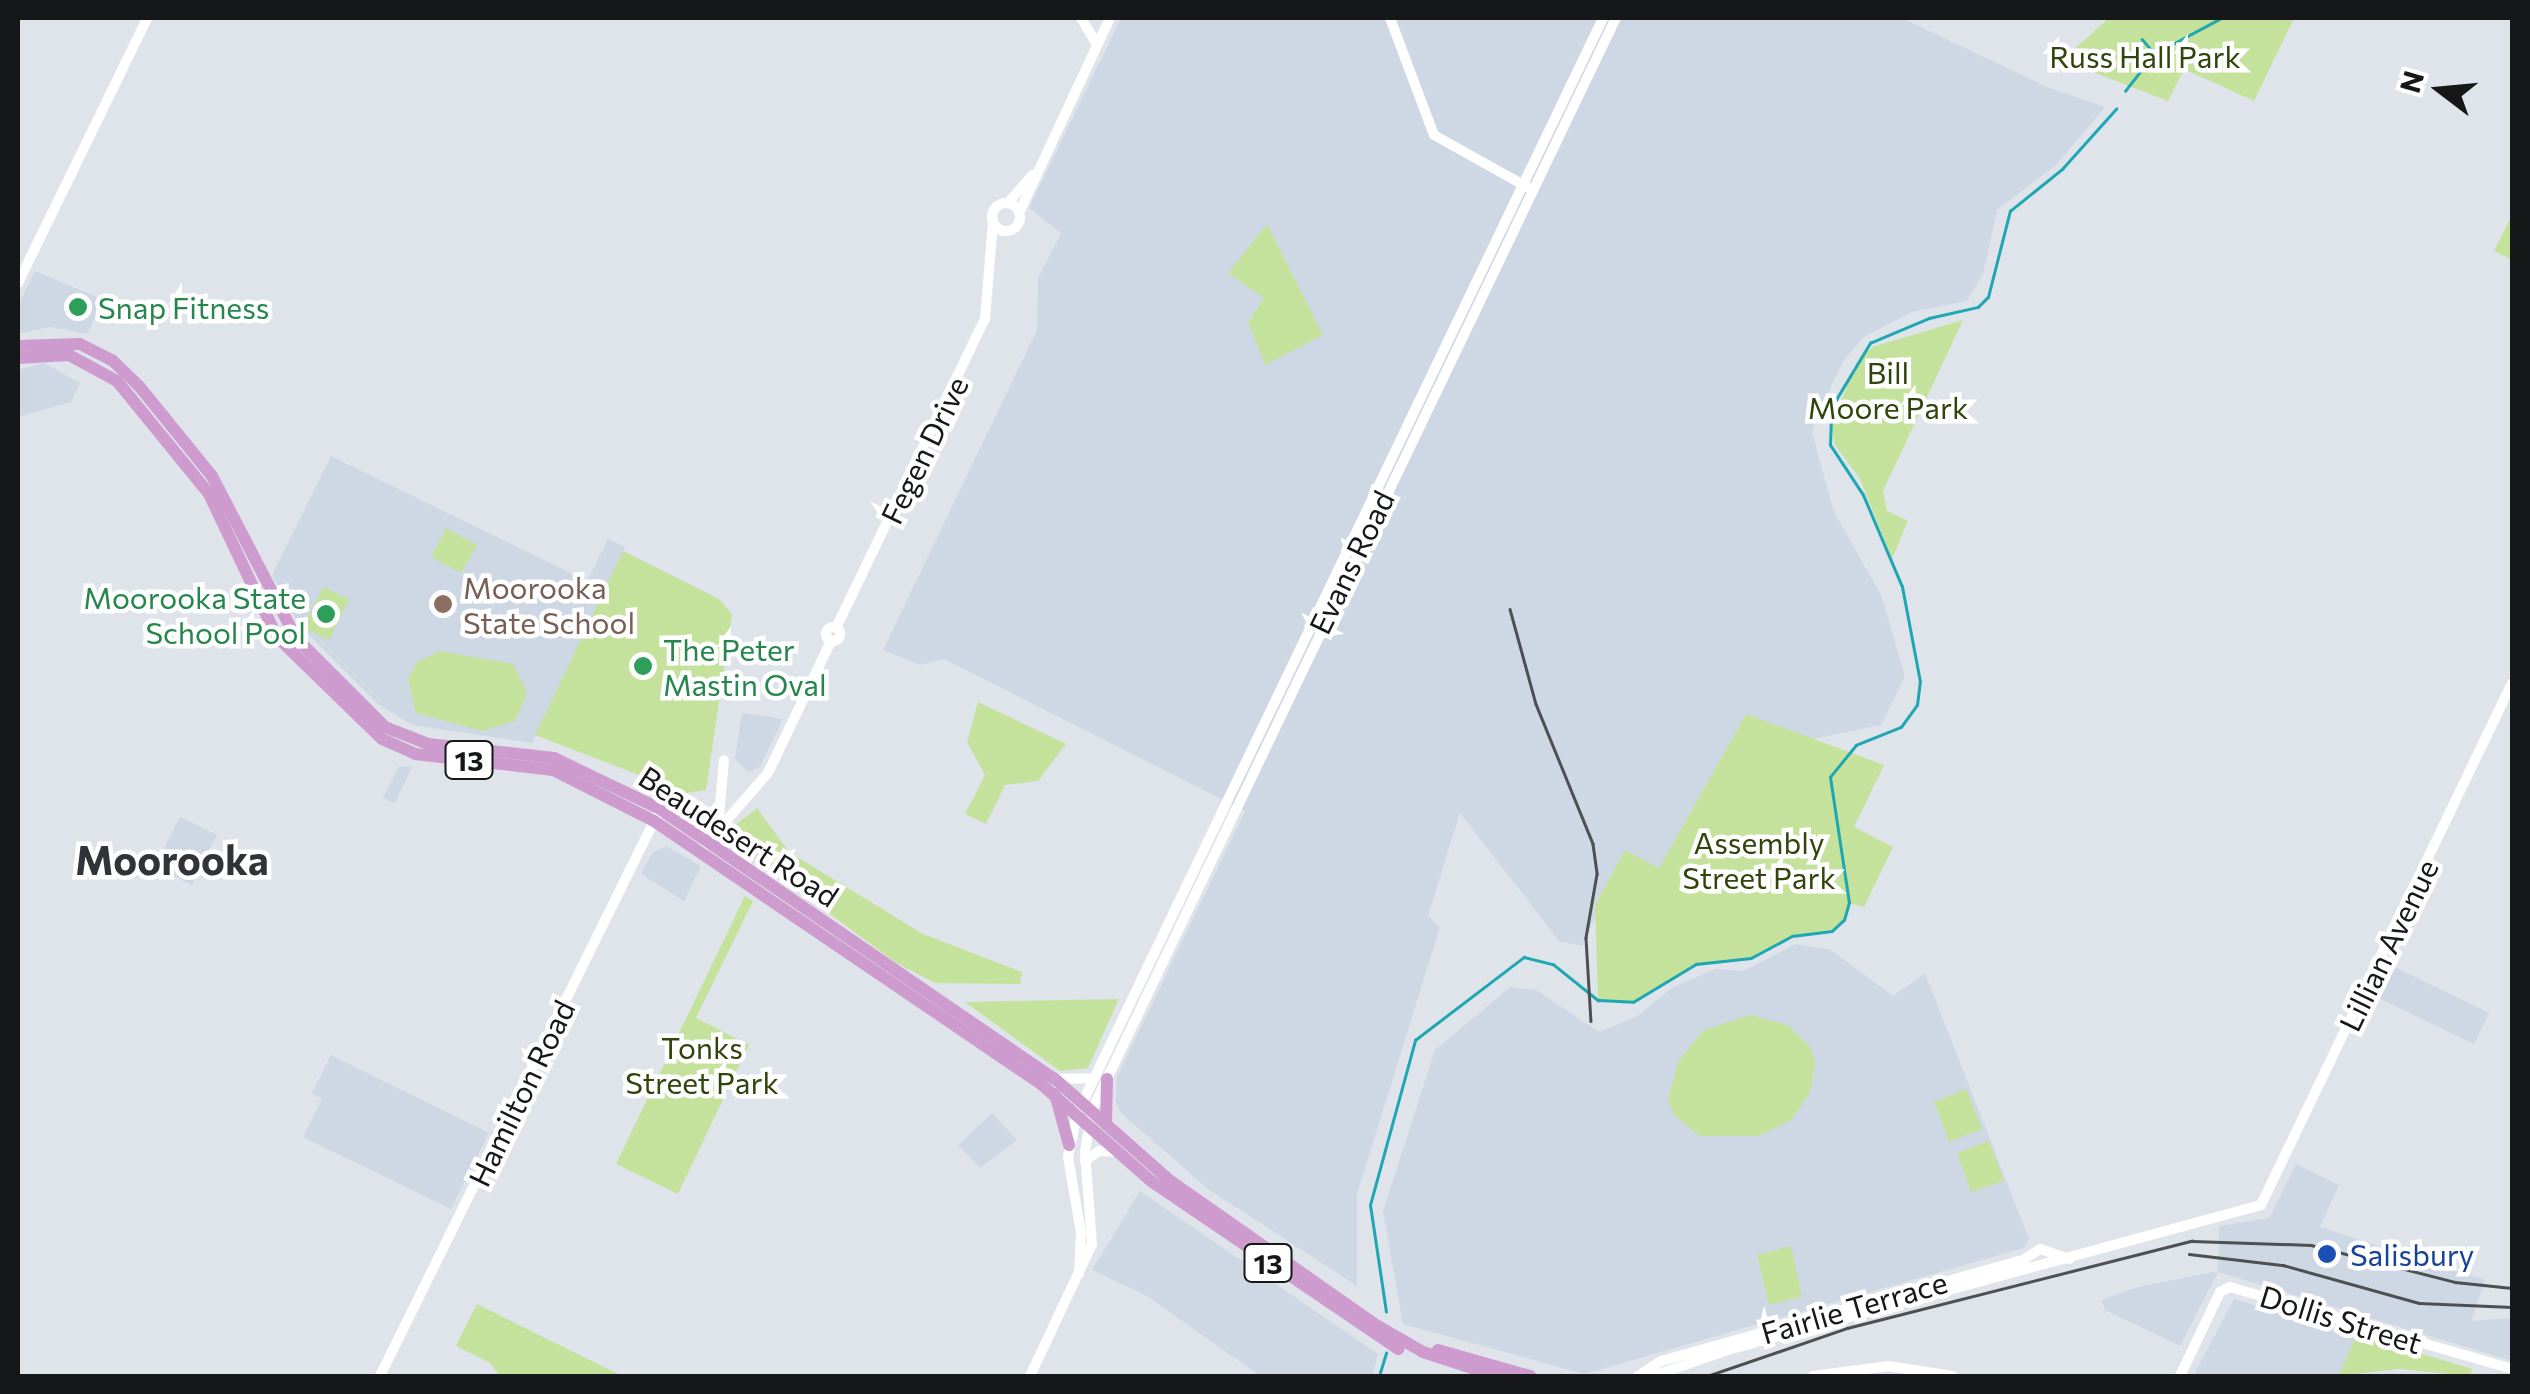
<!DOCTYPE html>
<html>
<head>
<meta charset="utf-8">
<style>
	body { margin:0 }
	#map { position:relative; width:2530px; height:1394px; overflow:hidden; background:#dfe4eb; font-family:Commissioner,sans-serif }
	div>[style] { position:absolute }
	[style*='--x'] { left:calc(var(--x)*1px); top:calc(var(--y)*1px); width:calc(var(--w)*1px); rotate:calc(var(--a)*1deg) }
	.built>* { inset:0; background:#ced8e4 }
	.green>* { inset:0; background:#c4e29b }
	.stream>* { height:2.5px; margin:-1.25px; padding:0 1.25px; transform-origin:1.25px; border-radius:1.25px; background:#1ea7b3 }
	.secondary>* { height:10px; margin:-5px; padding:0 5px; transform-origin:5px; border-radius:5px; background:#fff }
	.secondary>.ring { margin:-5px; padding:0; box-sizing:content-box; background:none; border:10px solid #fff; border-radius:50% }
	.highway>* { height:12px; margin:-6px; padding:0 6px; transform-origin:6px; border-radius:6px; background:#ce9bce }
	.rail>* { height:2.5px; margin:-1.25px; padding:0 1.25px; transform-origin:1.25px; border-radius:1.25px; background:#4d5053 }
	.dots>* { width:28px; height:28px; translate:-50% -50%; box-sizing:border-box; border:5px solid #fff; border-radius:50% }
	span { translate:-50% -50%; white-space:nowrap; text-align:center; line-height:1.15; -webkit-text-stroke:9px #fff; paint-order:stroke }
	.shield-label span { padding:2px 8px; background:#fff; border:2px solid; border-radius:8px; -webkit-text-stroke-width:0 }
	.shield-label { font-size:28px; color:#151719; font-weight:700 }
	.park-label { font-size:30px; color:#31440c }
	.leisure-label { font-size:30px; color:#27864d }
	.left { translate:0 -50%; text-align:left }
	.right { translate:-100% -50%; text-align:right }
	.street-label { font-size:30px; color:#151719 }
	.education-label { font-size:30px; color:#785e54 }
	.transit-label { font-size:30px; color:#164399 }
	.district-label { font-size:40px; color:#303439; font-weight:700 }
	.frame { position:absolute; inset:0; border:20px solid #151719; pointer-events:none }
	.north { position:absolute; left:2390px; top:40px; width:100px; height:100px; -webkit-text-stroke:8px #fff; paint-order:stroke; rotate:286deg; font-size:28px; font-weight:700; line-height:40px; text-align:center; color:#151719 }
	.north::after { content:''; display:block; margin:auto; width:35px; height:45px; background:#151719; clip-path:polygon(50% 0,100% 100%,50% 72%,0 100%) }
</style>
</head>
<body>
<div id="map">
	<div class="built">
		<div style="clip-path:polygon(evenodd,1121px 18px,1902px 18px,2047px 87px,2105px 107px,2057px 164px,1997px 210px,1983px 274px,1967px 301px,1912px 312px,1864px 337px,1844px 360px,1817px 415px,1812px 433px,1834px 512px,1881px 595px,1905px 676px,1881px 725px,1813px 739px,1746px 714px,1659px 868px,1626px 850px,1582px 946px,1559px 941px,1460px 813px,1428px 916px,1440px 927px,1357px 1194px,1357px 1286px,1208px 1189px,1120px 1112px,1116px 1101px,1117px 1077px,1245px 811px,944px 659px,920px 665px,883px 650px,1037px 330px,1038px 278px,1061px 233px,1029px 208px,1121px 18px,1264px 298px,1266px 365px,1248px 321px,1264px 298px)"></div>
		<div style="clip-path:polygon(35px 271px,104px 300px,87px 334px,50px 327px,18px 334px,18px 306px)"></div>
		<div style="clip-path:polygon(44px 363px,80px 383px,71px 402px,18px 417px,18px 370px)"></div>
		<div style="clip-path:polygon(331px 456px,587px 581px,608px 539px,625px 547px,532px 743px,412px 725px,378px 704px,300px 626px,272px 575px)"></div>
		<div style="clip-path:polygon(742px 713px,783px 719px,760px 767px,748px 772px,735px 759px)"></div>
		<div style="clip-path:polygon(399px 766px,412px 767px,395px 803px,383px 798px)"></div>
		<div style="clip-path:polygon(180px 817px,217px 835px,192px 885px,155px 867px)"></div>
		<div style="clip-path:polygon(666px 846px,701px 866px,684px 901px,641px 874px,652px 853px)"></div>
		<div style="clip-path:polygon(1796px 944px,1831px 950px,1893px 996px,1925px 973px,2029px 1239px,2024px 1248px,1584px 1374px,1403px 1324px,1383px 1211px,1435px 1050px,1510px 987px,1536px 990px,1599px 1032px,1636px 1017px,1673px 987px,1716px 969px,1743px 971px)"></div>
		<div style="clip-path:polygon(2391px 965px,2489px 1013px,2474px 1044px,2376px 997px)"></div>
		<div style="clip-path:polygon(331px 1055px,489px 1133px,451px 1209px,303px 1137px,322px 1099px,312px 1093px)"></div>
		<div style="clip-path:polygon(992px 1113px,1017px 1140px,980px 1168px,958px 1145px)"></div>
		<div style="clip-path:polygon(2296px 1164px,2339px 1185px,2320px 1227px,2485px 1280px,2471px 1321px,2512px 1318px,2512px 1361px,2218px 1272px,2180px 1346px,2105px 1310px,2101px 1300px,2138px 1287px,2218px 1271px,2219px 1226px,2269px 1218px)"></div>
		<div style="clip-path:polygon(1140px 1191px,1378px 1354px,1372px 1376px,1260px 1376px,1147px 1296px,1092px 1270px)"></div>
		<div style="clip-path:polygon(2234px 1299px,2357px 1334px,2338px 1376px,2193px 1376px)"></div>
	</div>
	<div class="green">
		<div style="clip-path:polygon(2109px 18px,2294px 18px,2254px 101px,2184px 69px,2168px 101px,2062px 60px)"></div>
		<div style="clip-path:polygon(2512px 215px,2512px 260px,2494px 251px)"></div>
		<div style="clip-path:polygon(1267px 224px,1323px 335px,1265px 365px,1248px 322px,1264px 298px,1228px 273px)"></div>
		<div style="clip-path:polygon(1963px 320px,1883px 491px,1887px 511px,1908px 521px,1892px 559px,1860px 479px,1835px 445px,1831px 425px,1857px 362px,1872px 347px)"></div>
		<div style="clip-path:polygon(446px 528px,477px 545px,461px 573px,431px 557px)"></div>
		<div style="clip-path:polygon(623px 551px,719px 599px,732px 614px,706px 790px,686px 793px,535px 735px)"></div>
		<div style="clip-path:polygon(323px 587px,349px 599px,329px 640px,303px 628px)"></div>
		<div style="clip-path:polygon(440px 651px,513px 664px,527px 693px,515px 721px,482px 731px,416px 713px,408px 679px,417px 662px)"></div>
		<div style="clip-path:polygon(978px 702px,1066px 744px,1038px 781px,1005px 785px,986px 824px,965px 814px,985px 775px,967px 742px)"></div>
		<div style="clip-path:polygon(1746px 714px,1884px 765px,1854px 827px,1893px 847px,1864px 907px,1849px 903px,1844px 920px,1832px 931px,1792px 936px,1751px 958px,1696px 964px,1633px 1002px,1598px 1000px,1595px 905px,1625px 850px,1659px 868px)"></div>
		<div style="clip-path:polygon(757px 808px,789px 852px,923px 934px,1022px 972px,1020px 984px,935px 983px,895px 962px,727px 838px,725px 833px)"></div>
		<div style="clip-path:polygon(745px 896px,753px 901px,696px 1018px,749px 1045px,678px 1194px,616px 1164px)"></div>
		<div style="clip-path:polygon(1119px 999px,1088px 1068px,1060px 1071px,965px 1002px)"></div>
		<div style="clip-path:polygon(1750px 1015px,1788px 1025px,1810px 1047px,1815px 1062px,1810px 1093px,1790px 1121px,1758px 1136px,1700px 1136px,1674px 1115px,1668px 1098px,1679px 1060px,1704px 1030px)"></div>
		<div style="clip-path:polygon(1966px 1089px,1982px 1129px,1949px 1142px,1934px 1102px)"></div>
		<div style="clip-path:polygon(1989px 1141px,2004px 1181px,1971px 1192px,1957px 1153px)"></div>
		<div style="clip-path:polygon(1791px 1246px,1802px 1297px,1769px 1305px,1757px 1255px)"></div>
		<div style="clip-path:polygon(477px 1304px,541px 1336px,622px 1376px,500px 1376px,489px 1362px,456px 1346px)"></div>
		<div style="clip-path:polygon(2357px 1334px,2472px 1369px,2470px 1376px,2399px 1369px,2338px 1376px)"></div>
	</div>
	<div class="stream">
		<div style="--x:2142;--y:39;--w:18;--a:49"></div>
		<div style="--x:2125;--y:91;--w:47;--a:-51.9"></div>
		<div style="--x:2154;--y:54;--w:76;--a:-28.2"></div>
		<div style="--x:1386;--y:1312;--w:108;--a:-98.5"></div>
		<div style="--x:1370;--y:1205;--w:171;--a:-74.7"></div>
		<div style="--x:1415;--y:1040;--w:137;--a:-37.3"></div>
		<div style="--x:1524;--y:957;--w:30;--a:14"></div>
		<div style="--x:1553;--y:964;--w:58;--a:38.7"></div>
		<div style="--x:1598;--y:1000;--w:35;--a:3"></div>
		<div style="--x:1633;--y:1002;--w:74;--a:-31.1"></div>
		<div style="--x:1696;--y:964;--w:55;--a:-6.2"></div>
		<div style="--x:1751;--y:958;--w:47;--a:-28.2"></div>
		<div style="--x:1792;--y:936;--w:40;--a:-7.1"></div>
		<div style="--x:1832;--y:931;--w:16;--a:-43"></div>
		<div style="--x:1844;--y:920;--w:18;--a:-74"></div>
		<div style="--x:1849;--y:903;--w:127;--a:-98.6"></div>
		<div style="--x:1830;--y:777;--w:41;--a:-50.9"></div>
		<div style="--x:1856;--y:745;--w:48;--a:-21.8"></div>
		<div style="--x:1901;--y:727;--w:27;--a:-54"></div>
		<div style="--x:1917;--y:705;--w:23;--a:-83"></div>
		<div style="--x:1920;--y:682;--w:97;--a:-100.7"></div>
		<div style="--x:1902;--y:587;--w:100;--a:-113"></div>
		<div style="--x:1863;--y:495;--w:60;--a:-123.4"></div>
		<div style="--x:1830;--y:445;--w:37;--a:-88"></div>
		<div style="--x:1831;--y:408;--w:76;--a:-59"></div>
		<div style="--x:1870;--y:343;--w:64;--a:-23"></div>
		<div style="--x:1929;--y:318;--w:50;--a:-12.7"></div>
		<div style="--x:1978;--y:307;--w:14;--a:-45"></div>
		<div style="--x:1988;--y:297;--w:89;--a:-75.7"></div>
		<div style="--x:2010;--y:211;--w:67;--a:-38.9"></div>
		<div style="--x:2062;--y:169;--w:81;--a:-48"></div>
		<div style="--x:1379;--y:1376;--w:24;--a:-73"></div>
	</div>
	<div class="secondary">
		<div style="--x:1081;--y:18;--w:31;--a:59"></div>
		<div style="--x:1390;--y:18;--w:125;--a:69.4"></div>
		<div style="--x:1434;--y:135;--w:107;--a:29.2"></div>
		<div style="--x:1008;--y:203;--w:37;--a:-49"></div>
		<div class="ring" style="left:992px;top:203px;width:18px;height:18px"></div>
		<div style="--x:1019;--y:213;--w:215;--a:-65"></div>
		<div style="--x:18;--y:283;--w:295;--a:-64"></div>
		<div class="ring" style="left:826px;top:627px;width:4px;height:4px"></div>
		<div style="--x:836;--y:628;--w:343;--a:-64.3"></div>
		<div style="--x:985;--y:319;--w:98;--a:-85.3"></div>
		<div style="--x:718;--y:827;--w:67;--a:-84.9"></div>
		<div style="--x:704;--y:846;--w:97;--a:-48.8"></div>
		<div style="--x:768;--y:773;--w:146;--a:-64.5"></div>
		<div style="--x:1055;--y:1079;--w:39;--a:-1"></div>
		<div style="--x:1085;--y:1161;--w:17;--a:-36"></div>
		<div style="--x:1099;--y:1151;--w:19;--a:3"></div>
		<div style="--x:1079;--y:1274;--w:41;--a:-87.2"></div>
		<div style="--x:1081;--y:1233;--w:77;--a:-99.7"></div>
		<div style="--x:1068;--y:1157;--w:44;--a:-78.2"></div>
		<div style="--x:1077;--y:1114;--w:1216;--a:-64.36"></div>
		<div style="--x:380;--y:1376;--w:626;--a:-63.72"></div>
		<div style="--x:1030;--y:1376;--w:146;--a:-64.8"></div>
		<div style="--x:1092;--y:1244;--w:93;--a:-94.3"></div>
		<div style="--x:1085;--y:1151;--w:42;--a:-80.3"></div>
		<div style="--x:1092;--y:1110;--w:1211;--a:-64.37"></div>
		<div style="--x:1638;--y:1376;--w:27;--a:-33"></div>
		<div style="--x:1661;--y:1361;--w:376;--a:-15.6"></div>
		<div style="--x:2023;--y:1260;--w:20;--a:-33"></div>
		<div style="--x:2040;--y:1249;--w:31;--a:19"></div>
		<div style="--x:1653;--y:1376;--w:79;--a:-19.1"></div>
		<div style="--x:1728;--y:1350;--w:552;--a:-15.22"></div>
		<div style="--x:2261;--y:1205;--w:579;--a:-64.32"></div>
		<div style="--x:1813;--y:1376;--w:76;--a:-7.6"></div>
		<div style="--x:1888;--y:1366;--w:65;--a:8.9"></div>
		<div style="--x:2180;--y:1376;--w:93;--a:-64.5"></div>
		<div style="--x:2220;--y:1292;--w:11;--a:-27"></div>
		<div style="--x:2230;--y:1287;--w:294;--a:16.2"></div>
	</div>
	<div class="highway">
		<div style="--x:18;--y:346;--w:62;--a:-1.8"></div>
		<div style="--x:80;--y:344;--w:36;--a:27"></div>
		<div style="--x:112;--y:360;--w:37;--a:44"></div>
		<div style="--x:139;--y:386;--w:116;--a:51"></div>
		<div style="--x:212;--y:476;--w:182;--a:62.6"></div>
		<div style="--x:296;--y:638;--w:126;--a:45"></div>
		<div style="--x:385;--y:727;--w:46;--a:21.6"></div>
		<div style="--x:428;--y:744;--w:127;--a:6.3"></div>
		<div style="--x:554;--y:758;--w:118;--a:25.7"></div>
		<div style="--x:660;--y:809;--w:478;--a:34.4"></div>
		<div style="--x:1055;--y:1079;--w:152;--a:41.5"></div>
		<div style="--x:1169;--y:1180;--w:253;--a:35"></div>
		<div style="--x:1376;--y:1325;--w:54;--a:29.9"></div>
		<div style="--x:1423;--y:1352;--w:77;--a:18.2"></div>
		<div style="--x:18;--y:358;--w:51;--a:-3.4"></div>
		<div style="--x:69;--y:355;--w:55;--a:28.4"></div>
		<div style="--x:117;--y:381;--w:146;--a:50.8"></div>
		<div style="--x:209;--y:494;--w:158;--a:64.6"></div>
		<div style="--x:277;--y:637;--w:146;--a:44.2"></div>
		<div style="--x:382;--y:739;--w:36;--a:24"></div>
		<div style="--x:415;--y:754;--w:139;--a:6.6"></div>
		<div style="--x:553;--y:770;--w:113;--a:26.8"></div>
		<div style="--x:654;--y:821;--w:468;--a:34.2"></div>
		<div style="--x:1041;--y:1084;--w:147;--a:41.4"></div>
		<div style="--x:1151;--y:1181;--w:299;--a:34.2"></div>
		<div style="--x:1055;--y:1094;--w:53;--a:74.6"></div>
		<div style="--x:1106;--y:1124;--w:45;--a:-88.7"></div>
		<div style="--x:1438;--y:1350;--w:96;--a:15.8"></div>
	</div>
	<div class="rail">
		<div style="--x:1510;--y:609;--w:98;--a:74.7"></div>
		<div style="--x:1536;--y:704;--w:151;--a:67.8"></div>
		<div style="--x:1593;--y:844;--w:30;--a:82"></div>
		<div style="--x:1597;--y:874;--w:65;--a:99.8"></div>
		<div style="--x:1586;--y:938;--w:83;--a:86.6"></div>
		<div style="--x:2189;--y:1254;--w:95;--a:6.7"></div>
		<div style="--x:2283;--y:1265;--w:141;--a:15.6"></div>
		<div style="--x:2419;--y:1303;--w:93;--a:2.5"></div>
		<div style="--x:1707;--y:1376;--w:148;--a:-18.9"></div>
		<div style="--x:1847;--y:1328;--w:356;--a:-14.2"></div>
		<div style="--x:2192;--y:1241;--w:119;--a:1.9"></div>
		<div style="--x:2311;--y:1245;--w:149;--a:14.4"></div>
		<div style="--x:2455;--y:1282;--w:57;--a:6"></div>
	</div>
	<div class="dots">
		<div style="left:78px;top:307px;background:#2e9e5b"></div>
		<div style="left:443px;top:604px;background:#8d6e63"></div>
		<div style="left:326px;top:614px;background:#2e9e5b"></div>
		<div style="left:643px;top:666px;background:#2e9e5b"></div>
		<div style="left:2327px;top:1254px;background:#1a4fb4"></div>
	</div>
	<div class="shield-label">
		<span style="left:469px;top:760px">13</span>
		<span style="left:1268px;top:1263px">13</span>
	</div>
	<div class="park-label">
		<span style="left:2145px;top:56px">Russ Hall Park</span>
		<span style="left:1888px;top:389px">Bill<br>Moore Park</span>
		<span style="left:1759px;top:859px">Assembly<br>Street Park</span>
		<span style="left:702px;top:1064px">Tonks<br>Street Park</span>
	</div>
	<div class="leisure-label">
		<span class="left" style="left:98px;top:307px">Snap Fitness</span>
		<span class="right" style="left:306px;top:614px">Moorooka State<br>School Pool</span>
		<span class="left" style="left:663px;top:666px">The Peter<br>Mastin Oval</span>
	</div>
	<div class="street-label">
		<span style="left:924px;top:450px;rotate:-64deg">Fegen Drive</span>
		<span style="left:1351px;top:562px;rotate:-64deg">Evans Road</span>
		<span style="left:739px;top:836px;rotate:33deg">Beaudesert Road</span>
		<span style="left:2388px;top:945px;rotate:-64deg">Lillian Avenue</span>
		<span style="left:521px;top:1093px;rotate:-64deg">Hamilton Road</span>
		<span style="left:1854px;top:1307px;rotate:-16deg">Fairlie Terrace</span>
		<span style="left:2341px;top:1319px;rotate:17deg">Dollis Street</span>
	</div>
	<div class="education-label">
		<span class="left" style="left:463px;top:604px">Moorooka<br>State School</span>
	</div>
	<div class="transit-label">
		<span class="left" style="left:2350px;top:1254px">Salisbury</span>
	</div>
	<div class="district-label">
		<span style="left:172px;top:859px">Moorooka</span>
	</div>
	<div class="frame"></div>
	<div class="north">N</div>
</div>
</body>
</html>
